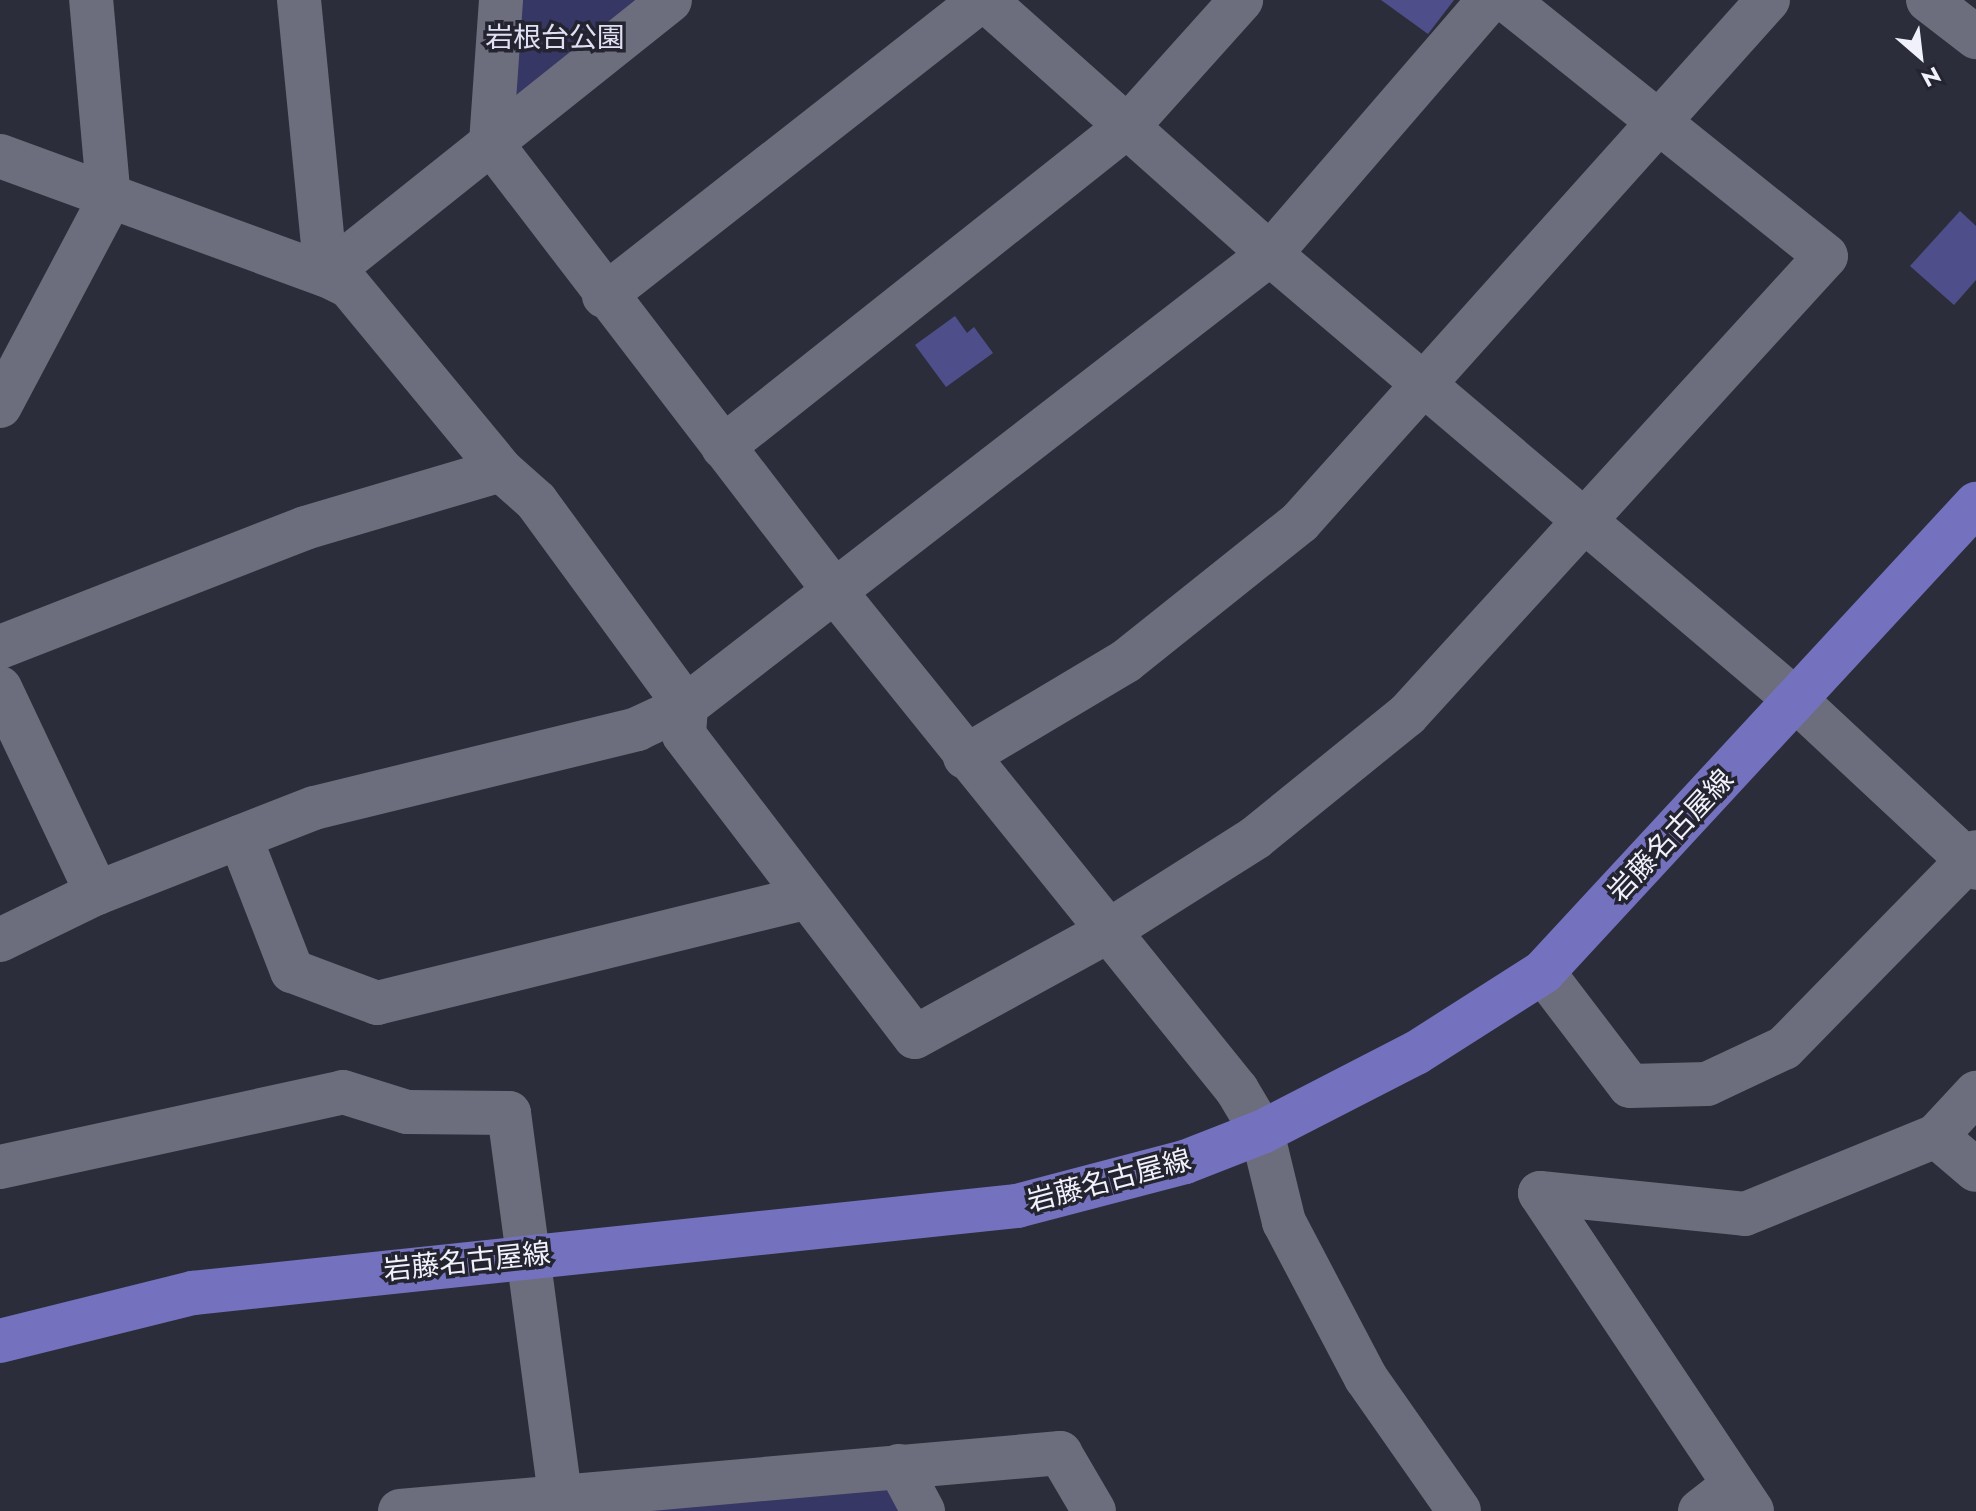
<!DOCTYPE html>
<html>
<head>
<meta charset="utf-8">
<style>
	body { margin:0 }
	#map { position:relative; width:1976px; height:1511px; overflow:hidden; background:#2c2d3b; font-family:Jost,"Noto Sans JP",sans-serif }
	div>[style] { position:absolute }
	[style*='--x'] { left:calc(var(--x)*1px); top:calc(var(--y)*1px); width:calc(var(--w)*1px); rotate:calc(var(--a)*1deg) }
	.green>* { inset:0; background:#373765 }
	.building>* { inset:0; background:#4e4f8a }
	.minor>* { height:44px; margin:-22px; padding:0 22px; transform-origin:22px; border-radius:22px; background:#6d6e7d }
	.major>* { height:44px; margin:-22px; padding:0 22px; transform-origin:22px; border-radius:22px; background:#7472be }
	span { translate:-50% -50%; white-space:nowrap; text-align:center; line-height:1.15; -webkit-text-stroke:7px #232430; paint-order:stroke }
	.park-label { font-size:28px; color:#dfe0f3 }
	.street-label { font-size:28px; color:#f0f1fa }
	.north { position:absolute; left:1880px; top:16px; width:80px; height:80px; -webkit-text-stroke:6px #232430; paint-order:stroke; rotate:152deg; font-size:22px; font-weight:700; line-height:32px; text-align:center; color:#f0f1fa }
	.north::after { content:''; display:block; margin:auto; width:28px; height:36px; background:#f0f1fa; clip-path:polygon(50% 0,100% 100%,50% 72%,0 100%) }
</style>
</head>
<body>
<div id="map">
	<div class="green">
		<div style="clip-path:polygon(521px 0,656px 0,513px 118px)"></div>
		<div style="clip-path:polygon(903px 1474px,923px 1511px,587px 1511px)"></div>
	</div>
	<div class="building">
		<div style="clip-path:polygon(1381px 0,1454px 0,1428px 34px)"></div>
		<div style="clip-path:polygon(1960px 211px,1976px 226px,1976px 280px,1954px 305px,1910px 266px)"></div>
		<div style="clip-path:polygon(955px 316px,967px 333px,974px 327px,993px 353px,946px 387px,915px 345px)"></div>
	</div>
	<div class="minor">
		<div style="--x:299;--y:0;--w:276;--a:84.4"></div>
		<div style="--x:326;--y:275;--w:25;--a:26"></div>
		<div style="--x:349;--y:286;--w:239;--a:50.4"></div>
		<div style="--x:501;--y:470;--w:47;--a:41.5"></div>
		<div style="--x:536;--y:501;--w:254;--a:53.8"></div>
		<div style="--x:686;--y:706;--w:29;--a:94"></div>
		<div style="--x:684;--y:735;--w:380;--a:52.6"></div>
		<div style="--x:915;--y:1037;--w:217;--a:-28.7"></div>
		<div style="--x:1105;--y:933;--w:178;--a:-32.3"></div>
		<div style="--x:1255;--y:838;--w:196;--a:-39"></div>
		<div style="--x:1407;--y:715;--w:621;--a:-47.61"></div>
		<div style="--x:1826;--y:256;--w:409;--a:-141.3"></div>
		<div style="--x:501;--y:0;--w:143;--a:94"></div>
		<div style="--x:491;--y:143;--w:567;--a:52.52"></div>
		<div style="--x:836;--y:593;--w:639;--a:51.1"></div>
		<div style="--x:1237;--y:1090;--w:49;--a:59.2"></div>
		<div style="--x:1262;--y:1132;--w:93;--a:76.3"></div>
		<div style="--x:1284;--y:1222;--w:176;--a:62.3"></div>
		<div style="--x:1366;--y:1378;--w:162;--a:55"></div>
		<div style="--x:985;--y:0;--w:382;--a:41.7"></div>
		<div style="--x:1270;--y:254;--w:692;--a:40.31"></div>
		<div style="--x:1798;--y:702;--w:243;--a:43"></div>
		<div style="--x:1928;--y:0;--w:61;--a:37.6"></div>
		<div style="--x:0;--y:156;--w:347;--a:20.1"></div>
		<div style="--x:326;--y:275;--w:440;--a:-38.6"></div>
		<div style="--x:604;--y:296;--w:479;--a:-38.1"></div>
		<div style="--x:0;--y:406;--w:233;--a:-62.1"></div>
		<div style="--x:109;--y:200;--w:201;--a:-95.1"></div>
		<div style="--x:723;--y:447;--w:518;--a:-38.42"></div>
		<div style="--x:1129;--y:125;--w:168;--a:-48.1"></div>
		<div style="--x:0;--y:647;--w:327;--a:-21.3"></div>
		<div style="--x:305;--y:528;--w:204;--a:-16.5"></div>
		<div style="--x:0;--y:688;--w:227;--a:64.7"></div>
		<div style="--x:965;--y:757;--w:187;--a:-30.8"></div>
		<div style="--x:1126;--y:661;--w:223;--a:-38.6"></div>
		<div style="--x:1300;--y:522;--w:701;--a:-48.12"></div>
		<div style="--x:240;--y:837;--w:144;--a:68.8"></div>
		<div style="--x:292;--y:971;--w:91;--a:20.6"></div>
		<div style="--x:377;--y:1003;--w:443;--a:-13.8"></div>
		<div style="--x:0;--y:940;--w:108;--a:-25.9"></div>
		<div style="--x:97;--y:893;--w:233;--a:-21.4"></div>
		<div style="--x:314;--y:808;--w:333;--a:-13.7"></div>
		<div style="--x:637;--y:729;--w:54;--a:-25.1"></div>
		<div style="--x:686;--y:706;--w:738;--a:-37.74"></div>
		<div style="--x:1270;--y:254;--w:335;--a:-49.2"></div>
		<div style="--x:1543;--y:972;--w:143;--a:52.7"></div>
		<div style="--x:1630;--y:1086;--w:77;--a:-1.5"></div>
		<div style="--x:1707;--y:1084;--w:85;--a:-25.1"></div>
		<div style="--x:1784;--y:1048;--w:274;--a:-45.6"></div>
		<div style="--x:1936;--y:1136;--w:52;--a:40.4"></div>
		<div style="--x:0;--y:1167;--w:351;--a:-12.3"></div>
		<div style="--x:343;--y:1092;--w:67;--a:17.4"></div>
		<div style="--x:407;--y:1112;--w:102;--a:0.6"></div>
		<div style="--x:509;--y:1113;--w:385;--a:82.4"></div>
		<div style="--x:1540;--y:1193;--w:206;--a:5.8"></div>
		<div style="--x:1745;--y:1214;--w:206;--a:-22.2"></div>
		<div style="--x:1936;--y:1136;--w:59;--a:-47.1"></div>
		<div style="--x:1540;--y:1193;--w:382;--a:56.3"></div>
		<div style="--x:899;--y:1466;--w:51;--a:61.9"></div>
		<div style="--x:400;--y:1511;--w:663;--a:-5.02"></div>
		<div style="--x:1060;--y:1453;--w:67;--a:59.6"></div>
		<div style="--x:1700;--y:1511;--w:39;--a:-38"></div>
	</div>
	<div class="major">
		<div style="--x:0;--y:1341;--w:199;--a:-14"></div>
		<div style="--x:193;--y:1293;--w:829;--a:-6.03"></div>
		<div style="--x:1017;--y:1206;--w:174;--a:-14.7"></div>
		<div style="--x:1185;--y:1162;--w:83;--a:-21.3"></div>
		<div style="--x:1262;--y:1132;--w:173;--a:-27.2"></div>
		<div style="--x:1416;--y:1053;--w:151;--a:-32.5"></div>
		<div style="--x:1543;--y:972;--w:638;--a:-47.22"></div>
	</div>
	<div class="park-label">
		<span style="left:555px;top:38px">岩根台公園</span>
	</div>
	<div class="street-label">
		<span style="left:1671px;top:836px;rotate:-47deg">岩藤名古屋線</span>
		<span style="left:1109px;top:1181px;rotate:-15deg">岩藤名古屋線</span>
		<span style="left:467px;top:1262px;rotate:-6deg">岩藤名古屋線</span>
	</div>
	<div class="north">N</div>
</div>
</body>
</html>
